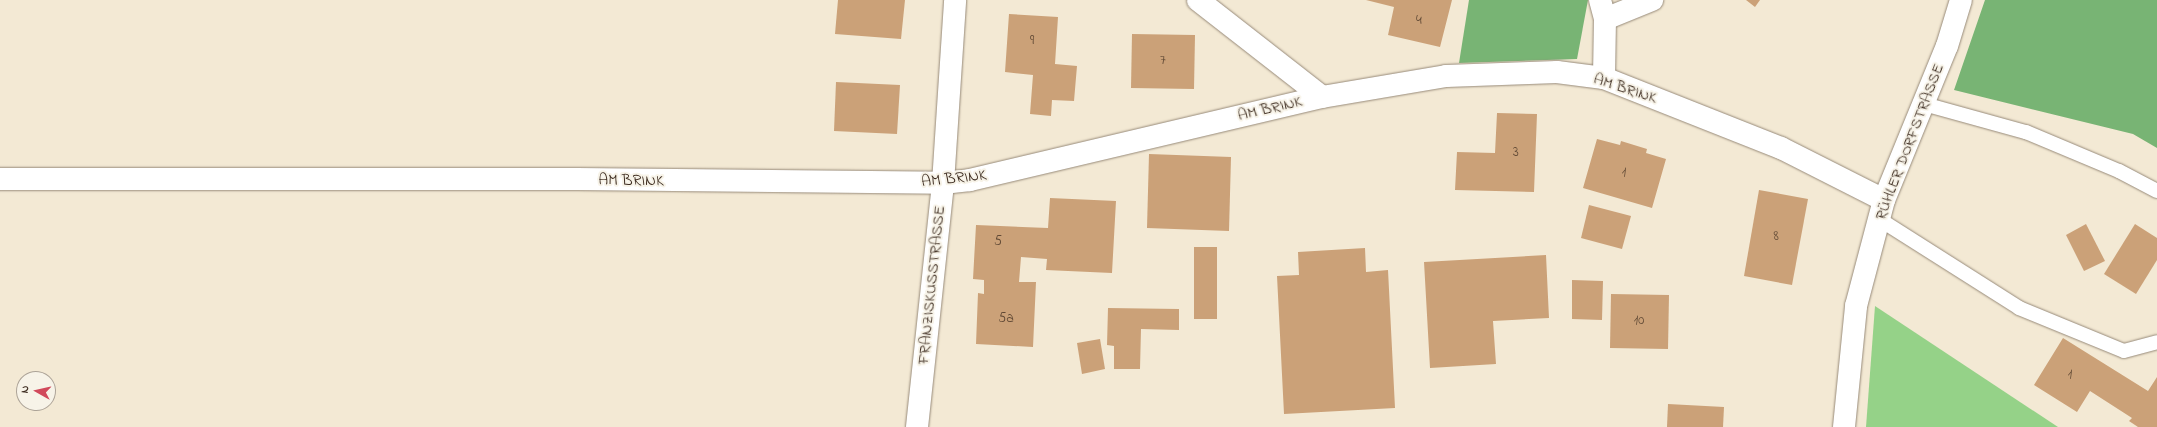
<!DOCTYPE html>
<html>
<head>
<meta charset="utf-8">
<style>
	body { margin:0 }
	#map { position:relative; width:2157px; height:427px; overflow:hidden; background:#f3e9d4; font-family:"Indie Flower",sans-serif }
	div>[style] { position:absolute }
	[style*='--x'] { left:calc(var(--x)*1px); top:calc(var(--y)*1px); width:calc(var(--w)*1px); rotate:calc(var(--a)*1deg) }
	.green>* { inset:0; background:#95d288 }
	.forest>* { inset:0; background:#78b474 }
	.building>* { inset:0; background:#cba178 }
	.roads { filter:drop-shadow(0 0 1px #978a79) drop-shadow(0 0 1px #978a79) }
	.lane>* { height:14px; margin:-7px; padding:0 7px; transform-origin:7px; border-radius:7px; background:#fff }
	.street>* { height:22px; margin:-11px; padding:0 11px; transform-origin:11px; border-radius:11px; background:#fff }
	span { translate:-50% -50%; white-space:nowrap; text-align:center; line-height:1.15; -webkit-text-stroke:4px #f7f3e8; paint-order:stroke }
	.number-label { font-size:14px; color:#5f4834 }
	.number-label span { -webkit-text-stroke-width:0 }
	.street-label { font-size:16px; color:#3b2a1e }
	.north { position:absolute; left:16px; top:371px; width:40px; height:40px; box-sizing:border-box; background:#f7f3e8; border:1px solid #aca397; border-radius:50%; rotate:278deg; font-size:11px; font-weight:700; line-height:16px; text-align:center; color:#3b2a1e }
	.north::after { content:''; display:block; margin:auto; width:14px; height:18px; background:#d1495b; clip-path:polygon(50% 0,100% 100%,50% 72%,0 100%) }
</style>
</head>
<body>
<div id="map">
	<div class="green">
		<div style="clip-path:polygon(1875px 306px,2058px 427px,1866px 427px)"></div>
	</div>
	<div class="forest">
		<div style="clip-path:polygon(1469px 0,1588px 0,1577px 59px,1459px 63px)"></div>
		<div style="clip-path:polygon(1985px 0,2157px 0,2157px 148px,2133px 134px,1954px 90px)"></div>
	</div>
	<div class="building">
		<div style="clip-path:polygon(838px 0,905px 0,901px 39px,835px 34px)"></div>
		<div style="clip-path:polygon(1366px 0,1452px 0,1440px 47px,1388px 35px,1394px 7px)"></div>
		<div style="clip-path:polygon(1746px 0,1760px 0,1755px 7px)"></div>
		<div style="clip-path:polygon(1009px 14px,1058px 17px,1055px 64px,1077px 66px,1074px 101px,1052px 100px,1051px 116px,1030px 114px,1033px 75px,1005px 72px)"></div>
		<div style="clip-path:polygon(1132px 34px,1195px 35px,1194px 89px,1131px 88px)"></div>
		<div style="clip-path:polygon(836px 82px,900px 85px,897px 134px,834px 131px)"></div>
		<div style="clip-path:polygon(1497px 113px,1537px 114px,1534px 192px,1455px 190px,1457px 152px,1495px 153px)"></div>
		<div style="clip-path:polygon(1597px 139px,1620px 145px,1621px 141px,1647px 149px,1646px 153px,1666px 159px,1652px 208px,1583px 188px)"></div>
		<div style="clip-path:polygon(1149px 154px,1231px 157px,1229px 231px,1147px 228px)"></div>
		<div style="clip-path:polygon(1759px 190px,1808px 199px,1792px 285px,1744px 276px)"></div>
		<div style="clip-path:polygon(1050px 198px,1116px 201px,1112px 273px,1046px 270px,1047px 259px,1021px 257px,1019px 282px,1036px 282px,1033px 347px,976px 344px,978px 293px,984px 294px,984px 280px,973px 279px,976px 225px,1048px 228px)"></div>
		<div style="clip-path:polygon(1589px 205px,1631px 216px,1622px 249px,1581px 238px)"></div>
		<div style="clip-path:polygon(2086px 224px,2105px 261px,2084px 271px,2066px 235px)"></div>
		<div style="clip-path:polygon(2135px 224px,2157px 238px,2157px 260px,2136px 294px,2104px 274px)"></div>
		<div style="clip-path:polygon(1194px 247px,1217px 247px,1217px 319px,1194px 319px)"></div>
		<div style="clip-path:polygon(1365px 248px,1366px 272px,1388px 270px,1395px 408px,1284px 414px,1277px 276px,1299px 275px,1298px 252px)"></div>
		<div style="clip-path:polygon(1546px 255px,1549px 318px,1493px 321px,1496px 364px,1430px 368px,1424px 262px)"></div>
		<div style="clip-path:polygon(1572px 280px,1603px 281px,1602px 320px,1572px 319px)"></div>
		<div style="clip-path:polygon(1611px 294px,1669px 295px,1668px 349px,1610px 348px)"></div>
		<div style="clip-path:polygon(1108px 308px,1179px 309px,1179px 330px,1141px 329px,1140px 369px,1114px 369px,1114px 346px,1107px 345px)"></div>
		<div style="clip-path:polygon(2063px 338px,2148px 391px,2157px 377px,2157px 427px,2138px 427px,2129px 421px,2132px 418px,2090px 391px,2077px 412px,2034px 385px)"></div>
		<div style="clip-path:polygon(1100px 339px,1105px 369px,1082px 374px,1077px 343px)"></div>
		<div style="clip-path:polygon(1668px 404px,1724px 407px,1723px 427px,1667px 427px)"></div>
	</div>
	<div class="roads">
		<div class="lane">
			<div style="--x:1924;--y:104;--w:106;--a:15.4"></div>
			<div style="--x:2026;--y:132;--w:101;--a:22.8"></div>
			<div style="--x:2119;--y:171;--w:43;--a:27.8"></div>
			<div style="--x:1879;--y:219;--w:166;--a:32.4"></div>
			<div style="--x:2019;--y:308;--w:113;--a:22.3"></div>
			<div style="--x:2124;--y:351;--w:34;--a:-15"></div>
		</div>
		<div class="street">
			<div style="--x:1198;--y:0;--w:157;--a:38"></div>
			<div style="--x:1600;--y:0;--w:20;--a:75"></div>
			<div style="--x:1605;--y:19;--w:59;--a:91"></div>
			<div style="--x:1605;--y:19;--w:51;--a:-22"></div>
			<div style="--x:0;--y:179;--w:577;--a:0"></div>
			<div style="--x:577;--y:179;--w:366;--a:0.6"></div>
			<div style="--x:943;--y:183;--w:27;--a:-6"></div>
			<div style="--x:970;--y:180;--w:362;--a:-13.3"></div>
			<div style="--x:1322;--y:97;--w:126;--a:-9.6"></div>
			<div style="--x:1446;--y:76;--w:111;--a:-2.1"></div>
			<div style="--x:1557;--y:72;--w:47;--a:7.3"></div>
			<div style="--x:1604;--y:78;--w:190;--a:21.6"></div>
			<div style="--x:1781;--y:148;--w:115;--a:26.8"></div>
			<div style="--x:917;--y:427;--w:245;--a:-83.9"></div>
			<div style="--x:943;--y:183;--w:183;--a:-86.2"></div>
			<div style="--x:1844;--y:427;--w:122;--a:-84.3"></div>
			<div style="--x:1856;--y:306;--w:110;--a:-75.2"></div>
			<div style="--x:1884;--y:200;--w:166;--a:-67.8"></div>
			<div style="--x:1947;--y:46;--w:48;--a:-73.1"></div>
		</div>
	</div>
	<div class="number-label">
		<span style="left:1419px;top:21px">4</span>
		<span style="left:1032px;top:41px">9</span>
		<span style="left:1163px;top:61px">7</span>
		<span style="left:1516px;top:153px">3</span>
		<span style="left:1624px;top:173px">1</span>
		<span style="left:1776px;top:237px">8</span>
		<span style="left:998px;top:242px">5</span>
		<span style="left:1006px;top:319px">5a</span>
		<span style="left:1639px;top:321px">10</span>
		<span style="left:2070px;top:375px">1</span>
	</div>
	<div class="street-label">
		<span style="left:1625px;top:89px;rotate:18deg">AM BRINK</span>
		<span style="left:1270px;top:109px;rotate:-13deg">AM BRINK</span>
		<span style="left:1910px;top:142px;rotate:-69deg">RÜHLER DORFSTRASSE</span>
		<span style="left:954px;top:179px;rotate:-6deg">AM BRINK</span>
		<span style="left:631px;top:181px;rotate:1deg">AM BRINK</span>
		<span style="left:932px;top:285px;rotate:-84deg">FRANZISKUSSTRASSE</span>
	</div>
	<div class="north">N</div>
</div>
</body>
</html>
